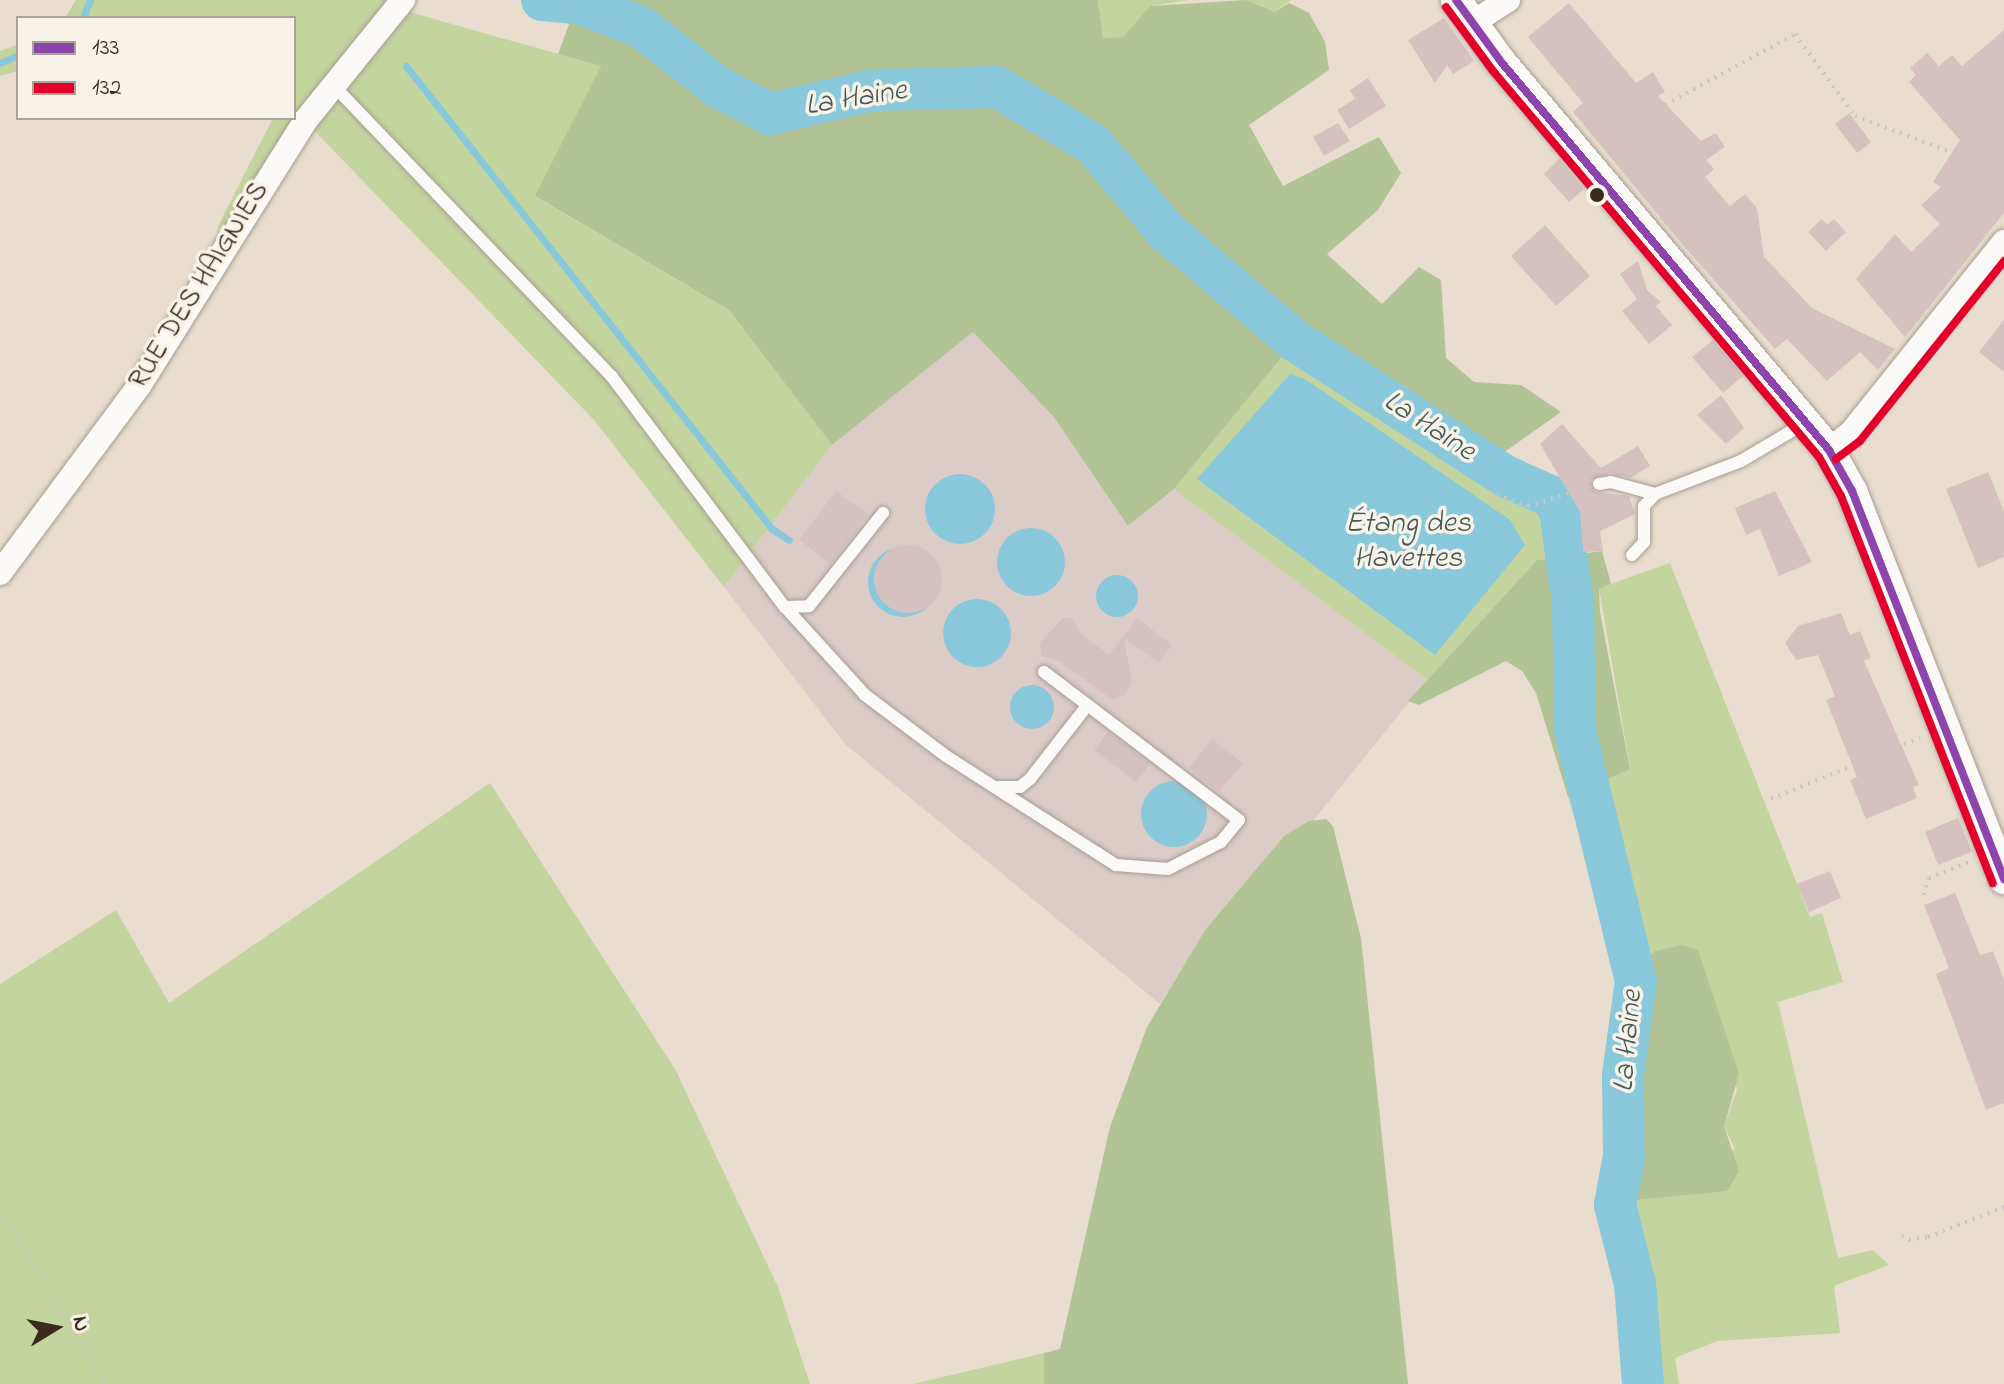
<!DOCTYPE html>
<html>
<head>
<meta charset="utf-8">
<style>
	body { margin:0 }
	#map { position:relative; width:2004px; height:1384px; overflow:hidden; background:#e8ddce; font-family:"Indie Flower",sans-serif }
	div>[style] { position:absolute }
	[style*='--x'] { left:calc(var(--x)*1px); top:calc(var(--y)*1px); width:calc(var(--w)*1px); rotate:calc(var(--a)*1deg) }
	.industrial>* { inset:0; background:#dcccc8 }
	.green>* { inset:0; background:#c4d49e }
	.forest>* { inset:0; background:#b2c496 }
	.water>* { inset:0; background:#8ac8db }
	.round { border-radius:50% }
	.stream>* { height:7px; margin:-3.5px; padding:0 3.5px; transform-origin:3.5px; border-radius:3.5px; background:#8ac8db }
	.river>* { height:42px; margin:-21px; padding:0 21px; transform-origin:21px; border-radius:21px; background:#8ac8db }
	.building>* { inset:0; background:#d5c2c0 }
	.path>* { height:4px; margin-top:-2px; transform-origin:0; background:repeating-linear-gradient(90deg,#cac7c3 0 2px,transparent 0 8px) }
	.roads { filter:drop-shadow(0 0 2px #a69e93) drop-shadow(0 0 2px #a69e93) }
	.service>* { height:12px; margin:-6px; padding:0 6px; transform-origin:6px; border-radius:6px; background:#fcfaf8 }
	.minor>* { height:24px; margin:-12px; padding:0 12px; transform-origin:12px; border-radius:12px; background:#fcfaf8 }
	.tertiary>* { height:30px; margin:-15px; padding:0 15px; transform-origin:15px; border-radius:15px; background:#fcfaf8 }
	.bus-1>* { height:8px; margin:-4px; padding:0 4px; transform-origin:4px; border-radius:4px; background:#8e44ad }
	.bus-2>* { height:8px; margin:-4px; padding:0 4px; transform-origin:4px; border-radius:4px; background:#e4002b }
	.dots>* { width:22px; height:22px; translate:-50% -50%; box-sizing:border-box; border:4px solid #f7f3e8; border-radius:50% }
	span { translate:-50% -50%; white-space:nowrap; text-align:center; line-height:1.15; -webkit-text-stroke:7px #f7f3e8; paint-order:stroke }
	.street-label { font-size:28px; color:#3b2a1e }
	.water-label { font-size:30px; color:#475758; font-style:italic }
	.legend { position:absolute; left:16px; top:16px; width:280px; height:104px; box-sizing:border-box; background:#f7f3e8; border:2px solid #aca397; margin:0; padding:10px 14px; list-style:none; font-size:24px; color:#3b2a1e }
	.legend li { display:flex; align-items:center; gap:16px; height:40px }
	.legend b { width:40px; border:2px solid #aca397 }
	.north { position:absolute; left:16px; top:1288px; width:80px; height:80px; -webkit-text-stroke:6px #f7f3e8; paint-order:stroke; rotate:80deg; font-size:22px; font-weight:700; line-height:32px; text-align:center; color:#3b2a1e }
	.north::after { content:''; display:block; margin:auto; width:28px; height:36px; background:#3b2a1e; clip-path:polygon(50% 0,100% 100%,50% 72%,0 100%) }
</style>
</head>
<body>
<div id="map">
	<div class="industrial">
		<div style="clip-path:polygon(973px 332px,1053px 416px,1128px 526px,1174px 489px,1427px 680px,1313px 821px,1284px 836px,1205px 930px,1160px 1004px,845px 744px,724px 587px,832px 445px)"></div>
	</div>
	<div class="green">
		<div style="clip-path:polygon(76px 0,396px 0,213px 252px,219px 224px,273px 118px,294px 118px,294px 18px,65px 18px)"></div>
		<div style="clip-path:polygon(1098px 0,1189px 0,1150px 6px,1123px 37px,1103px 38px)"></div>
		<div style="clip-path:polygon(1246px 0,1291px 0,1275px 12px)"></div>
		<div style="clip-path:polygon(395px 8px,601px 66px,536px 197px,729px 310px,832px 445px,724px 587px,595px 421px,305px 121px)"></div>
		<div style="clip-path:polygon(18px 45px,18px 71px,0 76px,0 51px)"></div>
		<div style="clip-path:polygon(1285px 353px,1460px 464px,1470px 454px,1506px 451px,1545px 507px,1558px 555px,1537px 560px,1427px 680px,1174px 489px)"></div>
		<div style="clip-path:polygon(evenodd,1670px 563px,1810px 917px,1822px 913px,1843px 982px,1778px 1002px,1838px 1258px,1873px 1250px,1889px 1265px,1834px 1286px,1840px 1333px,1717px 1341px,1675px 1358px,1679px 1384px,1629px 1384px,1623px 1269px,1605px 1195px,1623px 995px,1610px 932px,1568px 797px,1630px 768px,1599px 588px,1670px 563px,1681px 945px,1737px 1090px,1724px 1126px,1735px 1149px,1625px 1201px,1644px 963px,1654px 951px,1681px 945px)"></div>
		<div style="clip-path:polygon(490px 783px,675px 1069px,778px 1287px,810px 1384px,0 1384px,0 984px,116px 910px,169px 1003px)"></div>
		<div style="clip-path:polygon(1044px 1353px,1044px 1384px,913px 1384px)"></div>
	</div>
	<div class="forest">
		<div style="clip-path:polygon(578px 0,1098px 0,1103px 38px,1123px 37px,1150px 6px,1246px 0,1275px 12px,1289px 3px,1309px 13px,1325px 42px,1329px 70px,1249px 125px,1283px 186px,1379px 137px,1401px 173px,1378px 210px,1327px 254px,1382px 304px,1419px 267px,1441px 280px,1446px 358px,1474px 382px,1521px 385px,1561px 412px,1506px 451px,1470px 454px,1461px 464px,1285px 353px,1174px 489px,1128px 526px,1053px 416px,973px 332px,832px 445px,729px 310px,535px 196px,601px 66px,558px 54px)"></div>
		<div style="clip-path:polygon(1602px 551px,1611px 584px,1599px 589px,1600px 612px,1630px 769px,1568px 797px,1536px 693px,1522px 671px,1506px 661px,1419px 705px,1408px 701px,1537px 560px)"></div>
		<div style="clip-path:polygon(1326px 819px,1333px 826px,1361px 938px,1408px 1384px,1044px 1384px,1044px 1353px,1060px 1349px,1110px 1127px,1147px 1027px,1205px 930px,1284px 836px,1309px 821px)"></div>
		<div style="clip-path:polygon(1681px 945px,1698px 950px,1739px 1074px,1724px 1126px,1739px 1171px,1727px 1191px,1624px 1201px,1628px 1074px,1644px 963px,1654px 951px)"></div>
	</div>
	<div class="water">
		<div style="clip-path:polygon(1290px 374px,1305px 379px,1510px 520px,1525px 545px,1435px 655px,1197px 479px)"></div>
		<div class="round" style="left:925px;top:474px;width:70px;height:70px"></div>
		<div class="round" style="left:997px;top:528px;width:68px;height:68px"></div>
		<div class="round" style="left:868px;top:547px;width:70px;height:70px"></div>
		<div class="round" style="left:1096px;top:575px;width:42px;height:42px"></div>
		<div class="round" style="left:943px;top:599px;width:68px;height:68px"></div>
		<div class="round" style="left:1010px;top:685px;width:44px;height:44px"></div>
		<div class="round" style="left:1141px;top:781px;width:66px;height:66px"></div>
	</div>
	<div class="stream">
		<div style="--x:83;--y:18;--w:19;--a:-69"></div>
		<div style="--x:0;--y:63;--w:20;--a:-24"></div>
		<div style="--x:406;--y:66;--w:590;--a:51.67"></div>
		<div style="--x:772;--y:529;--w:20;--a:33"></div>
	</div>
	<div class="river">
		<div style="--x:542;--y:0;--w:37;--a:5"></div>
		<div style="--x:579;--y:3;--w:66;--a:21.2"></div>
		<div style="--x:641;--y:27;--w:98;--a:37.9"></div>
		<div style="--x:718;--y:87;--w:59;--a:27.4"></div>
		<div style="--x:770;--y:114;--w:106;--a:-13.1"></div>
		<div style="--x:873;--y:90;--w:124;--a:-1.4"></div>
		<div style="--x:997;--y:87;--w:112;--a:30.7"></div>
		<div style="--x:1093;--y:144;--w:114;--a:50"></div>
		<div style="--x:1166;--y:231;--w:168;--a:40.4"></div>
		<div style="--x:1294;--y:340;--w:251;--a:32.8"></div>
		<div style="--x:1505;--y:476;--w:49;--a:24"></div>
		<div style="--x:1550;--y:496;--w:17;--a:54"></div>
		<div style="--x:1560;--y:510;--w:94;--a:82"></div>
		<div style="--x:1573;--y:603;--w:128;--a:89.1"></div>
		<div style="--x:1575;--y:731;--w:257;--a:76.3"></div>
		<div style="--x:1636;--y:981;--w:95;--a:97.9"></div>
		<div style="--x:1623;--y:1075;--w:81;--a:89.3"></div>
		<div style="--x:1624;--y:1156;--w:50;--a:100.4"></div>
		<div style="--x:1615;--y:1205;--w:81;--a:75.8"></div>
		<div style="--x:1635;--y:1284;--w:100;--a:85.4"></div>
	</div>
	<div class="building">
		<div style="clip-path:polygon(1569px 3px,1636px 83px,1653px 72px,1665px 92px,1658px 96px,1701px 141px,1716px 133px,1725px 147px,1706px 160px,1714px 169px,1705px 177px,1730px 206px,1745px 194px,1757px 208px,1764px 257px,1812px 308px,1895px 349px,1878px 370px,1860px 352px,1827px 381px,1787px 339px,1775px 349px,1682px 244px,1573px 112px,1583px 103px,1528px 37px)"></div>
		<div style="clip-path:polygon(1444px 18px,1474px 61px,1453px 74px,1447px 65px,1435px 83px,1408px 40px)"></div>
		<div style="clip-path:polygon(2004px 30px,2004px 213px,1905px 337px,1856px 279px,1895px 234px,1911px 252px,1940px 224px,1921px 205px,1941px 187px,1933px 182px,1960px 140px,1909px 82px,1916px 75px,1910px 68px,1927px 53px,1939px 66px,1952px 55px,1962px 66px)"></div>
		<div style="clip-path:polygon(1368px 78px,1386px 106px,1349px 129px,1337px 110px,1355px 99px,1350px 90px)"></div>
		<div style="clip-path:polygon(1849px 113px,1871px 142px,1857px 153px,1835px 124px)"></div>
		<div style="clip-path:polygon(1338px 123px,1350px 141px,1324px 156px,1313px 137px)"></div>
		<div style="clip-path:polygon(1559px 159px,1584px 189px,1569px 202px,1544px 174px)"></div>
		<div style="clip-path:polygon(1822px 219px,1827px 225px,1834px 219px,1846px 232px,1826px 251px,1808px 232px)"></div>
		<div style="clip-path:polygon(1545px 225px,1590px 276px,1556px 306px,1511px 256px)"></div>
		<div style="clip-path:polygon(1638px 261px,1647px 290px,1661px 302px,1656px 306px,1672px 325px,1649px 344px,1622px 311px,1637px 299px,1620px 274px)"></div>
		<div style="clip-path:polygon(2004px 320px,2004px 372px,1979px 352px)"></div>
		<div style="clip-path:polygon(1713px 340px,1743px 376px,1723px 393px,1692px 357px)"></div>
		<div style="clip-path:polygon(1721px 395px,1744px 428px,1726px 444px,1697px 415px)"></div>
		<div style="clip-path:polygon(1562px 424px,1601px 468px,1638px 446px,1650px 466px,1630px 478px,1610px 473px,1591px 480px,1595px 492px,1629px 496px,1635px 514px,1600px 531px,1603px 551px,1583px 552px,1580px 512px,1540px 444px)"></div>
		<div style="clip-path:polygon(1988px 472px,2004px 511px,2004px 557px,1978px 568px,1946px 489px)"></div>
		<div style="clip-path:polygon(836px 491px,868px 514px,831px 564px,799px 540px)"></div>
		<div style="clip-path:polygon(1775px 491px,1812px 562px,1779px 576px,1760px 529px,1746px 535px,1735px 508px)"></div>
		<div class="round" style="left:874px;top:545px;width:68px;height:68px"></div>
		<div style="clip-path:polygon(1841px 613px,1850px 635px,1860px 631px,1871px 658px,1864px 661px,1919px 785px,1913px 787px,1917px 798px,1866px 819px,1850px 780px,1857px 777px,1826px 700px,1835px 696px,1818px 655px,1796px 660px,1785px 643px,1798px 626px)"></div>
		<div style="clip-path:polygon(1064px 617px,1073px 619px,1079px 632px,1109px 655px,1137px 618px,1172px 645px,1159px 663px,1124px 638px,1132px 683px,1126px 694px,1113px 700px,1057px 660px,1041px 656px,1040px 643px)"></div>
		<div style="clip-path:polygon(1108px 732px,1150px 764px,1136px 782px,1094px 750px)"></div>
		<div style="clip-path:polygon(1212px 739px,1243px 763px,1219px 792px,1189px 768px)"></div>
		<div style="clip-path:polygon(1958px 818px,1972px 852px,1938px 865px,1925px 832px)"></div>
		<div style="clip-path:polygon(1830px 871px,1841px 898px,1809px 912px,1797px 884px)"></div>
		<div style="clip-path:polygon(1955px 893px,1980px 955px,1993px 951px,2004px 980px,2004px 1103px,1986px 1110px,1936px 974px,1949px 968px,1924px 905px)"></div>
	</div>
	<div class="path">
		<div style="--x:1602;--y:139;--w:220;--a:-28.5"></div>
		<div style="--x:1795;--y:34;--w:102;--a:53.8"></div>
		<div style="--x:1855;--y:116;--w:159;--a:20.6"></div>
		<div style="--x:1489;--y:492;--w:41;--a:19.7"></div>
		<div style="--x:1528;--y:506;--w:60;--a:-17.5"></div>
		<div style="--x:1771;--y:799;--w:161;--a:-22.3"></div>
		<div style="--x:1924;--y:895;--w:18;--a:-74"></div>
		<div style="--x:1929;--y:878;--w:43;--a:-21.8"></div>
		<div style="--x:0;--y:1210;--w:203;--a:58.9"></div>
		<div style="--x:1902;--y:1235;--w:9;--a:36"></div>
		<div style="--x:1909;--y:1240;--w:19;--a:-9"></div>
		<div style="--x:1928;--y:1237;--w:82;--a:-21.5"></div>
	</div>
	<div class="roads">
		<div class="service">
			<div style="--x:334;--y:86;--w:402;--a:46.3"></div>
			<div style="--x:612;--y:377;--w:288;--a:53.1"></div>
			<div style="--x:785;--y:607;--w:119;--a:47.7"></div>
			<div style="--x:865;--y:695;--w:101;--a:37"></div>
			<div style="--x:946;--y:756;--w:202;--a:32.7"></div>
			<div style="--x:1116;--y:865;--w:52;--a:4.4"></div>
			<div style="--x:1168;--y:869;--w:59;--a:-27"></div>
			<div style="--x:1221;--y:842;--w:28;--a:-51"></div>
			<div style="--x:1239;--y:820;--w:245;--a:-142.8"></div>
			<div style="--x:1599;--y:484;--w:12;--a:-9"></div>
			<div style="--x:1611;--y:482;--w:46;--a:15.3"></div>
			<div style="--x:1655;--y:494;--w:92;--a:-21"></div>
			<div style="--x:1741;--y:461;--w:74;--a:-30.7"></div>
			<div style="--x:1632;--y:555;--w:18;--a:-47"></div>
			<div style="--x:1644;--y:542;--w:36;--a:-90"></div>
			<div style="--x:1644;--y:506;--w:16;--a:-47"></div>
			<div style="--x:785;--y:607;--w:24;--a:-2"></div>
			<div style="--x:809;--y:606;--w:119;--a:-51.5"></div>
			<div style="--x:995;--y:787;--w:25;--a:0"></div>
			<div style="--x:1020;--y:787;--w:13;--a:-39"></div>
			<div style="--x:1030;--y:779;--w:91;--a:-52.1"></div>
		</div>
		<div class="minor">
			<div style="--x:1472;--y:23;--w:43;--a:-32.6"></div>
			<div style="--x:1829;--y:450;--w:28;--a:-38"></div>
			<div style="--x:1851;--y:433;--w:245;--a:-51.3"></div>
			<div style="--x:0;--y:573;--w:233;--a:-53.4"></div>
			<div style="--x:139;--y:386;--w:313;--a:-57.9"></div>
			<div style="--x:305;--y:121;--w:156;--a:-51"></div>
		</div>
		<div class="tertiary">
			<div style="--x:1456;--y:0;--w:78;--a:53.9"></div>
			<div style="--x:1502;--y:63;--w:507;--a:49.8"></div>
			<div style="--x:1829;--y:450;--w:47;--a:60.7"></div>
			<div style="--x:1852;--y:491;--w:417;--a:68.6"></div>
		</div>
	</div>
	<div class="bus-1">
		<div style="--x:1456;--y:0;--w:78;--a:53.9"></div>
		<div style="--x:1502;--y:63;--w:507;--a:49.8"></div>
		<div style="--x:1829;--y:450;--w:47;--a:60.7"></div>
		<div style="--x:1852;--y:491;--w:417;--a:68.6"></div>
	</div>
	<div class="bus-2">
		<div style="--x:1446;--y:7;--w:79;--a:53.7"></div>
		<div style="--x:1493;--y:71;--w:505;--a:49.82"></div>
		<div style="--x:1819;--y:457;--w:45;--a:60.6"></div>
		<div style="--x:1841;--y:496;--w:416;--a:68.6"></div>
		<div style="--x:1836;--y:459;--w:30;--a:-37"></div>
		<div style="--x:1860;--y:441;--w:231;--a:-51.3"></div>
	</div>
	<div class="dots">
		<div style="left:1597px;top:195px;background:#3b2a1e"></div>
	</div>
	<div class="street-label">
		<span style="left:200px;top:286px;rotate:-58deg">RUE DES HAIGNIES</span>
	</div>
	<div class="water-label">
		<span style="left:856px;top:99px;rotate:-9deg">La Haine</span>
		<span style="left:1429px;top:427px;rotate:33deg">La Haine</span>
		<span style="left:1408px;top:541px">Étang des<br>Havettes</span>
		<span style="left:1629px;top:1041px;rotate:-85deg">La Haine</span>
	</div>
	<ul class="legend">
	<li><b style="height:10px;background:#8e44ad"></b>133</li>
	<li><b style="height:10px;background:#e4002b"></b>132</li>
	</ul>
	<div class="north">N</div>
</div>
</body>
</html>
